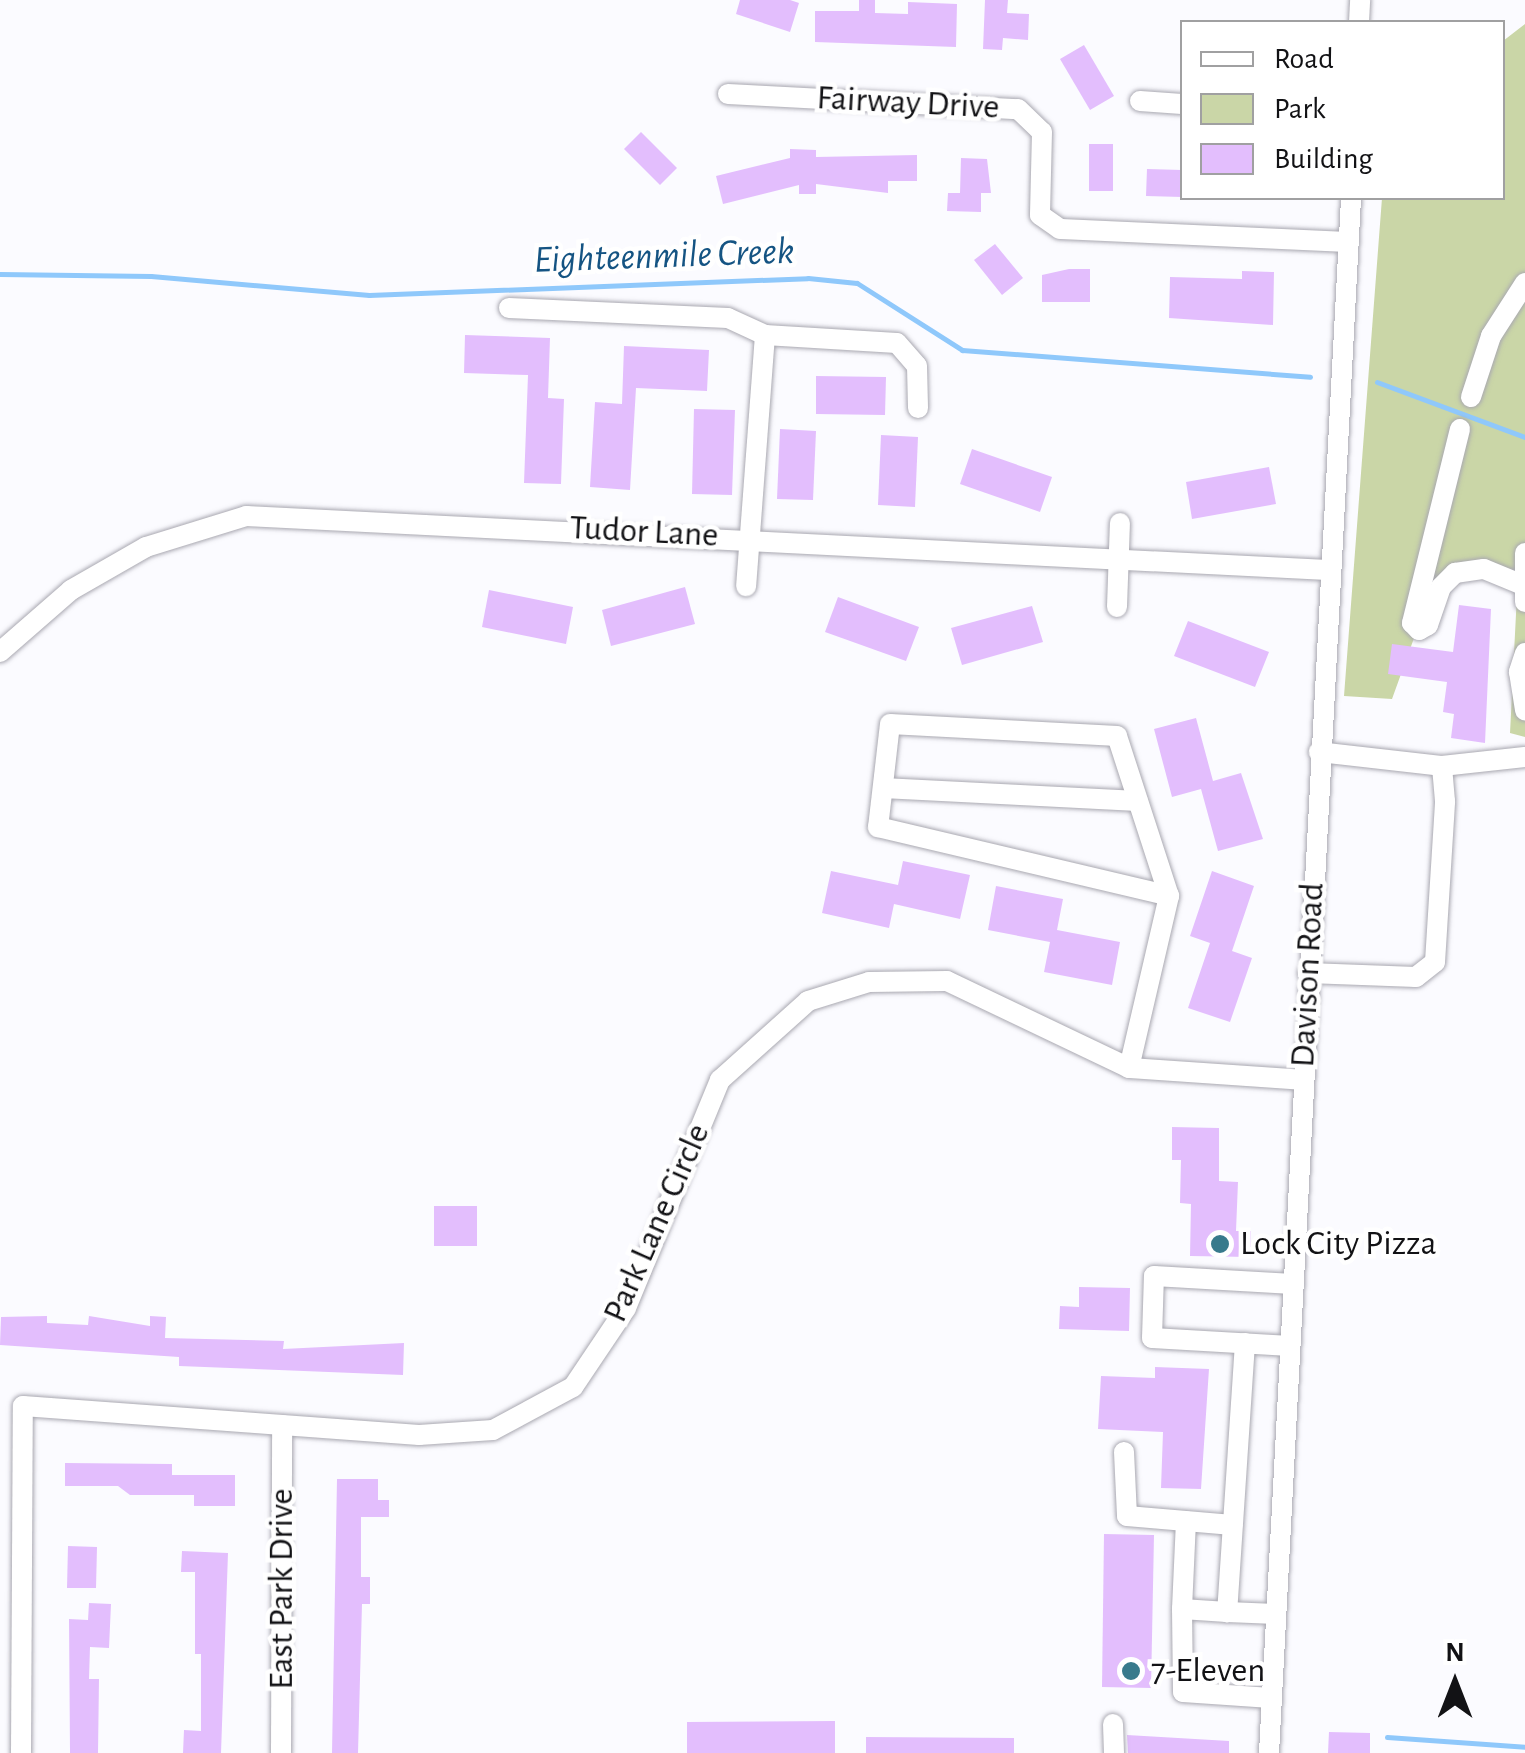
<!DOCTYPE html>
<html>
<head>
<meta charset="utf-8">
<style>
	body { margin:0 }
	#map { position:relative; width:1525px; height:1753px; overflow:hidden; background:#fbfbff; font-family:"Alegreya Sans",sans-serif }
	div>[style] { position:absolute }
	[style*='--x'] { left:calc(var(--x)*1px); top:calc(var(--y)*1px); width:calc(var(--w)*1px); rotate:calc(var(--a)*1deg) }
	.green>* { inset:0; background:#cad6a7 }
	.stream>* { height:5px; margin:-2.5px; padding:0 2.5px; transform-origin:2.5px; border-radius:2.5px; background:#8fc8fb }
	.building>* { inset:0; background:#e3befd }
	.roads { filter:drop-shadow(0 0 2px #a9a8b1) drop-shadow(0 0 2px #a9a8b1) }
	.minor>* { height:20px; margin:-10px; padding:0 10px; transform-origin:10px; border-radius:10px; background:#fff }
	.dots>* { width:28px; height:28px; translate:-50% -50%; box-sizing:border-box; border:5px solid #fff; border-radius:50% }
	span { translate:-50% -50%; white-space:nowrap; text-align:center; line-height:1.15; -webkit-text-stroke:9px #fff; paint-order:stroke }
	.street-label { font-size:35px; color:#121215 }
	.poi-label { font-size:35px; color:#121215 }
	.left { translate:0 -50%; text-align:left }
	.water-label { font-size:38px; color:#155483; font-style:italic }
	.legend { position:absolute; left:1180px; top:20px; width:325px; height:180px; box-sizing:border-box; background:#fff; border:2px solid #a0a0a1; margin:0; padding:12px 18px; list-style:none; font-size:30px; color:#121215 }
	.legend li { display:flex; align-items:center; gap:20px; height:50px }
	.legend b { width:50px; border:2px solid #a0a0a1 }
	.north { position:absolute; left:1405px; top:1633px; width:100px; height:100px; -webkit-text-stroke:8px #fff; paint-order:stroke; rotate:0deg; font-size:28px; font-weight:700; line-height:40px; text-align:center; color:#121215 }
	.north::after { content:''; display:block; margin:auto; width:35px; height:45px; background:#121215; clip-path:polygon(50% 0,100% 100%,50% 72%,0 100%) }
</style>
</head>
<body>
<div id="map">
	<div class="green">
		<div style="clip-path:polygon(1525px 24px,1525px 737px,1510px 733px,1518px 574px,1435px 580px,1392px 699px,1344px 696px,1382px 198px,1502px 198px,1503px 41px)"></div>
	</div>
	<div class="stream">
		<div style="--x:0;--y:274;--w:151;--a:0.8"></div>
		<div style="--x:151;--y:276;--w:219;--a:5"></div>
		<div style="--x:369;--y:295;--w:439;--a:-2.2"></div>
		<div style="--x:808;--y:278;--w:49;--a:5.8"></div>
		<div style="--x:857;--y:283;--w:125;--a:32.5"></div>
		<div style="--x:962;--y:350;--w:349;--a:4.4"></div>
		<div style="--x:1377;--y:382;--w:158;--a:20.4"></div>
		<div style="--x:1387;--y:1737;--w:138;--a:4.1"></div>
	</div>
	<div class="building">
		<div style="clip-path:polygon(740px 0,790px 0,799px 3px,790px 32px,736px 14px)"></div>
		<div style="clip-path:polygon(859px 0,875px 0,875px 13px,908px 14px,908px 2px,957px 4px,956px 47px,815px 42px,815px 11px,859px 11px)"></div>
		<div style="clip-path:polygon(985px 0,1008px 0,1007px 13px,1029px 14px,1028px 40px,1003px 38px,1002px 50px,983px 49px)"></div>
		<div style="clip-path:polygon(1084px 45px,1114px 96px,1090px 110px,1060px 59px)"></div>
		<div style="clip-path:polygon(641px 132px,677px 168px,660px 185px,624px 149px)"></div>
		<div style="clip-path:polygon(1089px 144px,1113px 144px,1113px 191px,1089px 191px)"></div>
		<div style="clip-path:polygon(790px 149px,816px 150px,816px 157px,917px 155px,917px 181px,888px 181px,888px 193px,816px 184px,816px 194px,799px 194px,799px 185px,723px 204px,716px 176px,790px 158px)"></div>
		<div style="clip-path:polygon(961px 158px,987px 159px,991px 193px,981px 193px,981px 212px,947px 211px,948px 193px,960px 193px)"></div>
		<div style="clip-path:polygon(1147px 169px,1182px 170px,1182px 197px,1146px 196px)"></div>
		<div style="clip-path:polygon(995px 244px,1023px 278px,1002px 295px,974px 260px)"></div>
		<div style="clip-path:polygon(1069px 269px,1090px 269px,1090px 302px,1042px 302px,1042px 275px)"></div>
		<div style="clip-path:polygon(1242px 271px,1274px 272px,1273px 325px,1169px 318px,1170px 277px,1242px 279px)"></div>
		<div style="clip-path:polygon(465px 335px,550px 338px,548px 398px,564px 399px,561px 484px,524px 483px,528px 375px,464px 373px)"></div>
		<div style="clip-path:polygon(624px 346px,709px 350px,707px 391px,636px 388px,630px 490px,590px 487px,595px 402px,622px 404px)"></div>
		<div style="clip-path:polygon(816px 376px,886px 377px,885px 415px,816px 414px)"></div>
		<div style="clip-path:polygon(694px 409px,735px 410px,732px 495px,692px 494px)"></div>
		<div style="clip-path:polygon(780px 429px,816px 431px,813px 500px,777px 499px)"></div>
		<div style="clip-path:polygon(881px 435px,918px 437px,915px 507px,878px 505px)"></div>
		<div style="clip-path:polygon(972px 449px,1052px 477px,1040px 512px,960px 484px)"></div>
		<div style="clip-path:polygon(1269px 467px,1276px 504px,1192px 519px,1186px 482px)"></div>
		<div style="clip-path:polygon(685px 587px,695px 624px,611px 646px,602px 610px)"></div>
		<div style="clip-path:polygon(489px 590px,573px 607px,566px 644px,482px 627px)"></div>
		<div style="clip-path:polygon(838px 597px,919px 627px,906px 661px,825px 632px)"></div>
		<div style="clip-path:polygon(1459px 605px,1491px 609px,1485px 743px,1451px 738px,1454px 714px,1443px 712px,1447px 682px,1388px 674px,1392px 644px,1453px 652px)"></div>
		<div style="clip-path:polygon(1032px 606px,1043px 642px,962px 665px,951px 628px)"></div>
		<div style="clip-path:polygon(1188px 621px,1269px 652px,1255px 687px,1174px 656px)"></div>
		<div style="clip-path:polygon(1196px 718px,1213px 781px,1241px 773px,1263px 839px,1218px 851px,1201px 789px,1172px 797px,1154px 729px)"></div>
		<div style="clip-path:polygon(903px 861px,970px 875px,960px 919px,894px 904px,889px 928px,822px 913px,831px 871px,898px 885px)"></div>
		<div style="clip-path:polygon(1212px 871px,1254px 886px,1232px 951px,1252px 958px,1230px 1022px,1188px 1008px,1210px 943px,1190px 936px)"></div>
		<div style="clip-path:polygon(996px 886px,1063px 899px,1057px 930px,1120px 942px,1112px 985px,1044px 972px,1050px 942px,988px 930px)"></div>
		<div style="clip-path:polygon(1172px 1127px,1219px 1128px,1219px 1181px,1238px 1182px,1236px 1231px,1251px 1231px,1250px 1257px,1190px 1256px,1191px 1204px,1180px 1203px,1181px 1160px,1172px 1160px)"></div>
		<div style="clip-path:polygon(434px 1206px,477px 1206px,477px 1246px,434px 1246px)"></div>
		<div style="clip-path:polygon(1079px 1287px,1130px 1288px,1129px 1331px,1059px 1329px,1060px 1306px,1079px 1307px)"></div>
		<div style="clip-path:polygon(47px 1316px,47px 1323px,88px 1325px,89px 1316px,150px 1326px,150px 1316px,166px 1317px,165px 1338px,284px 1341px,283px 1349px,404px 1343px,403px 1375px,179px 1366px,179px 1357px,0 1345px,1px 1317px)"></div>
		<div style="clip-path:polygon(1155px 1367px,1209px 1369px,1201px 1489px,1161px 1488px,1163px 1432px,1098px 1429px,1101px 1376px,1155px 1378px)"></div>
		<div style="clip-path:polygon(65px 1463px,172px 1464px,172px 1475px,235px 1475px,235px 1506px,194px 1506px,194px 1495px,130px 1495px,118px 1486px,65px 1486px)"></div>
		<div style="clip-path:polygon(337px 1479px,378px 1479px,378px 1500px,389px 1500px,389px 1517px,361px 1517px,361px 1577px,370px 1577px,370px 1604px,362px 1604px,358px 1753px,332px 1753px)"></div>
		<div style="clip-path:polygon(1104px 1534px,1154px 1535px,1151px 1688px,1102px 1687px)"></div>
		<div style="clip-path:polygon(68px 1546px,97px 1547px,96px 1588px,67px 1588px)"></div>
		<div style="clip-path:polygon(182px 1551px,228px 1553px,221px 1753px,183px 1753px,184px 1730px,201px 1731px,201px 1654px,195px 1654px,195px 1572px,181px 1572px)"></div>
		<div style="clip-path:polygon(89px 1603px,111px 1604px,109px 1648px,90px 1647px,89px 1679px,99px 1679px,98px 1753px,70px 1753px,69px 1619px,88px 1620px)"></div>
		<div style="clip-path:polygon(835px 1721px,835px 1753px,687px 1753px,687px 1722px)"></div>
		<div style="clip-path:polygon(1329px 1732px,1370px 1733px,1370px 1753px,1328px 1753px)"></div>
		<div style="clip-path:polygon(1127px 1735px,1229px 1741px,1229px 1753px,1128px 1753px)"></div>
		<div style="clip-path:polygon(866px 1737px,1014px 1738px,1014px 1753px,866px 1753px)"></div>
	</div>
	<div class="roads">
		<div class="minor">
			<div style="--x:1359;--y:22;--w:22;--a:-87"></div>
			<div style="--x:728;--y:94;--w:290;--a:3"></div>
			<div style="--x:1018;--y:109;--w:33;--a:44"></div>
			<div style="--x:1042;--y:132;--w:83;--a:91.4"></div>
			<div style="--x:1040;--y:215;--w:24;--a:35"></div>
			<div style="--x:1060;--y:229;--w:289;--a:2.6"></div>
			<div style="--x:1140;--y:101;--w:42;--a:4.1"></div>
			<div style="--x:509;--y:308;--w:219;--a:2.6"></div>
			<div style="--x:728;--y:318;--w:41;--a:24.7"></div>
			<div style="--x:765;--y:335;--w:252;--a:94.3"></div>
			<div style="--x:765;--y:335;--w:132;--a:3.5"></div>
			<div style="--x:897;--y:343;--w:30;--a:49"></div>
			<div style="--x:917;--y:366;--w:42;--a:88.6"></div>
			<div style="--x:1471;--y:397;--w:64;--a:-71.8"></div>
			<div style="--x:1491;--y:336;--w:63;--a:-57.3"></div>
			<div style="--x:1460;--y:429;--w:200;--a:103.9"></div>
			<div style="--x:1412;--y:623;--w:10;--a:45"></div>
			<div style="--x:1419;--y:630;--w:10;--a:-29"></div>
			<div style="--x:1428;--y:625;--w:40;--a:-71.1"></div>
			<div style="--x:1441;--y:587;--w:20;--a:-45"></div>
			<div style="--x:1455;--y:573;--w:29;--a:-8"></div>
			<div style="--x:1484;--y:569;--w:42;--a:22.3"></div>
			<div style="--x:1525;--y:553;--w:49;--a:90"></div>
			<div style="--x:1117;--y:607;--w:84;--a:-88"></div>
			<div style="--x:0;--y:652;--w:94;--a:-41.1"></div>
			<div style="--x:71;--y:590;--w:86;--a:-29.8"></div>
			<div style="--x:146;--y:547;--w:105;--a:-17.2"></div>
			<div style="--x:246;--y:516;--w:1083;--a:2.86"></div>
			<div style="--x:1525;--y:653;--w:20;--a:108"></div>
			<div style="--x:1519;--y:672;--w:39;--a:81"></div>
			<div style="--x:1442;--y:766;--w:83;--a:-6.2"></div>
			<div style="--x:883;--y:788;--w:255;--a:2.9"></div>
			<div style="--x:1308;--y:973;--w:108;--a:2.1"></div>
			<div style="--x:1416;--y:977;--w:24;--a:-38"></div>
			<div style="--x:1435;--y:962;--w:161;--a:-86.4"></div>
			<div style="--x:1445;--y:801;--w:35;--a:-95"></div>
			<div style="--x:1442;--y:766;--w:124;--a:-173.5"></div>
			<div style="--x:1129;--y:1068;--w:177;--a:-76.9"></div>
			<div style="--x:1169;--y:896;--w:168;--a:-108"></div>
			<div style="--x:1117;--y:736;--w:227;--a:-177"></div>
			<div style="--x:890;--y:724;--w:104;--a:96.6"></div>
			<div style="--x:878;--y:827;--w:299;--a:13.3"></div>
			<div style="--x:1245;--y:1343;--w:270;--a:93.8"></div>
			<div style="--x:1227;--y:1612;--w:49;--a:2.3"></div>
			<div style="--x:1290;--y:1346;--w:138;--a:-176.7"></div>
			<div style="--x:1152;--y:1338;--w:62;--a:-88.2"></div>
			<div style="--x:1154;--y:1276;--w:139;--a:3.3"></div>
			<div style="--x:1124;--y:1452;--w:64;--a:87.3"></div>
			<div style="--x:1127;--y:1516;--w:106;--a:4.9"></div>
			<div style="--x:1182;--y:1609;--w:88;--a:-87.4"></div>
			<div style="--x:1227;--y:1612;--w:45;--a:-176.2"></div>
			<div style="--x:1182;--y:1609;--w:83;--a:89.3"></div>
			<div style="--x:1183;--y:1692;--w:88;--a:3.9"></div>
			<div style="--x:1113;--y:1724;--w:29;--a:88"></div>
			<div style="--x:21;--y:1753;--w:347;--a:-89.7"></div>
			<div style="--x:23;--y:1406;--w:397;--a:4.2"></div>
			<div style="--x:419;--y:1435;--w:74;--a:-3.9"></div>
			<div style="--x:493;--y:1430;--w:91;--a:-28.3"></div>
			<div style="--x:573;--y:1387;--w:95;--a:-56.1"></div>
			<div style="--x:626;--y:1308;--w:247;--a:-67.6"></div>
			<div style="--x:720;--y:1080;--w:118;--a:-41.9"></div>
			<div style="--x:808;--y:1001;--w:64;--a:-17.3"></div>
			<div style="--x:869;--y:982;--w:78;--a:-0.7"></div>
			<div style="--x:947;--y:981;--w:202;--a:25.5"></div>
			<div style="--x:1129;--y:1068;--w:174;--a:3.9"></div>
			<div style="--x:281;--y:1753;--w:328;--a:-89.8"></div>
			<div style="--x:1269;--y:1753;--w:1557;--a:-86.98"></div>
		</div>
	</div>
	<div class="dots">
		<div style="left:1220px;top:1244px;background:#387a8c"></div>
		<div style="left:1131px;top:1671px;background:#387a8c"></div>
	</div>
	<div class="street-label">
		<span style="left:908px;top:103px;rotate:3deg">Fairway Drive</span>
		<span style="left:644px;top:532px;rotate:3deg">Tudor Lane</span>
		<span style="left:1308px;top:975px;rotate:-87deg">Davison Road</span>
		<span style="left:657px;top:1223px;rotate:-66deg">Park Lane Circle</span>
		<span style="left:282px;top:1589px;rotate:-90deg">East Park Drive</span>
	</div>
	<div class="poi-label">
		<span class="left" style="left:1240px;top:1244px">Lock City Pizza</span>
		<span class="left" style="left:1151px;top:1671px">7-Eleven</span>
	</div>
	<div class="water-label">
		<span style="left:664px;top:257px;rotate:-2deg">Eighteenmile Creek</span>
	</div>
	<ul class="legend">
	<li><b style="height:12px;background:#fff"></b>Road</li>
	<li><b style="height:28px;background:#cad6a7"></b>Park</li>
	<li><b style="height:28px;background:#e3befd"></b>Building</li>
	</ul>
	<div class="north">N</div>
</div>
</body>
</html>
